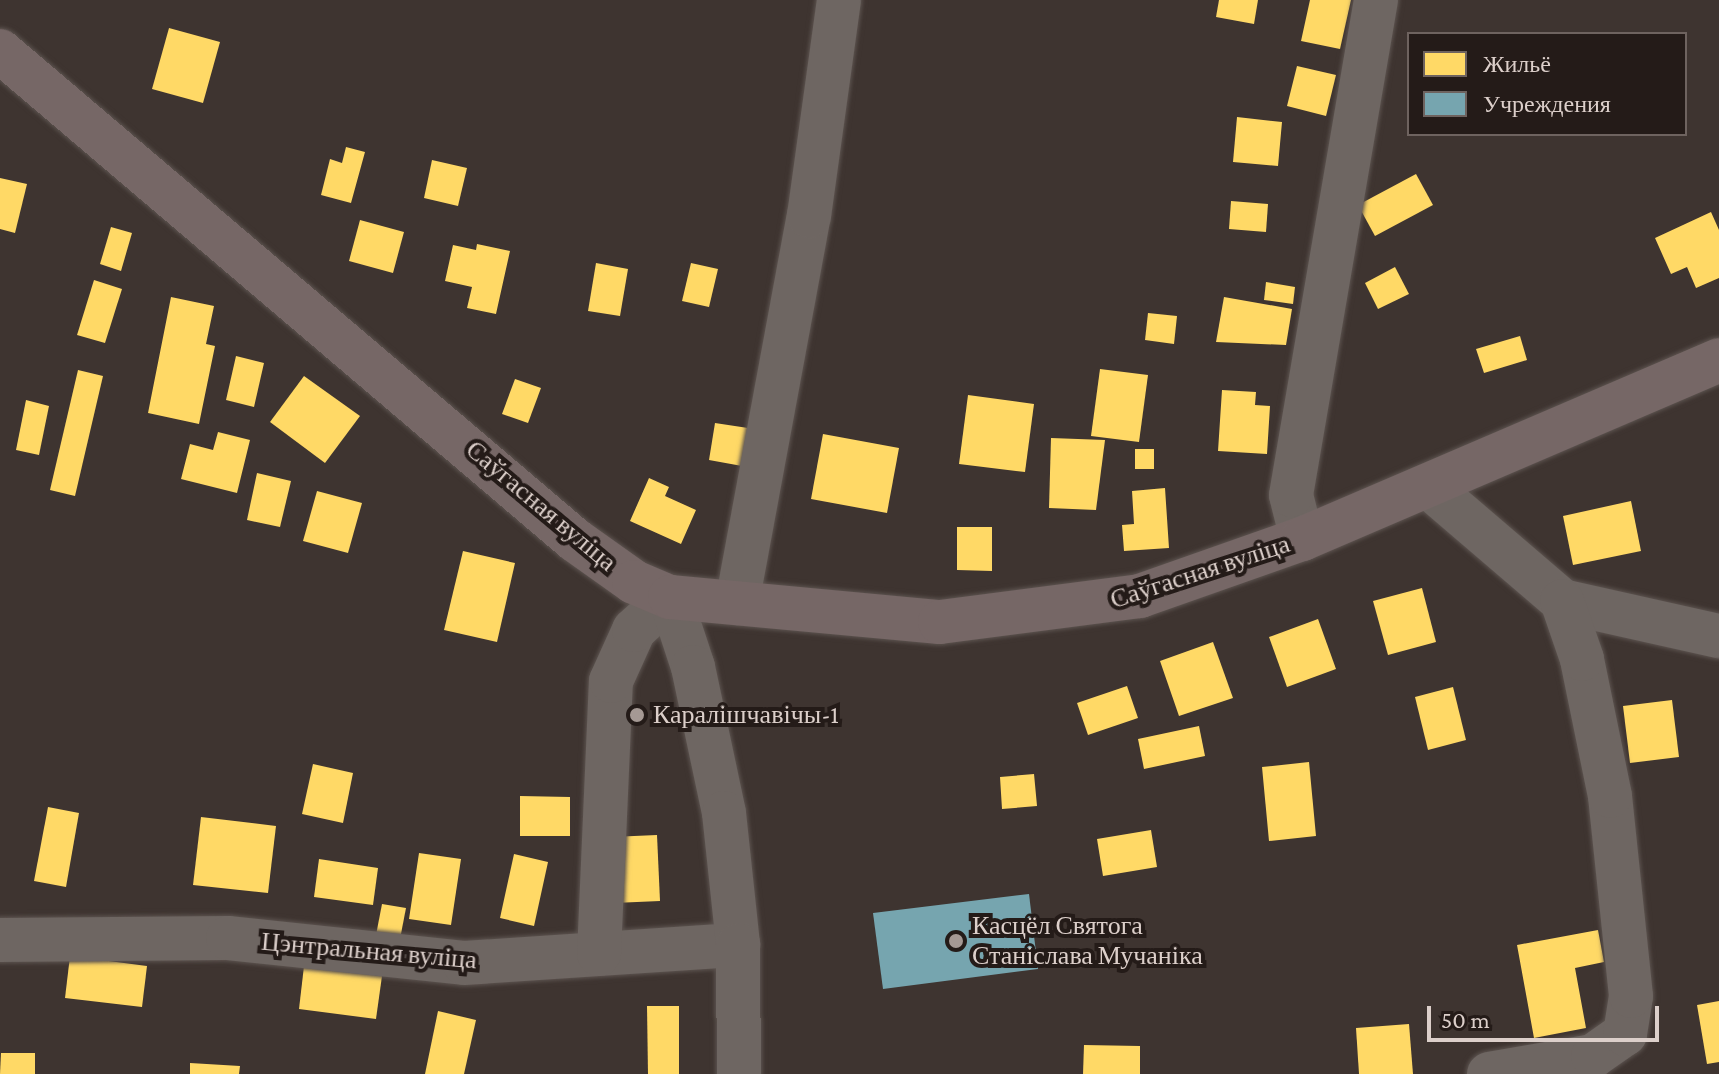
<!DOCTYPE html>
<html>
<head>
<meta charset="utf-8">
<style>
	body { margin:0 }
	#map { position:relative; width:1719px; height:1074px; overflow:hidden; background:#3e3430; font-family:"Crimson Pro",serif }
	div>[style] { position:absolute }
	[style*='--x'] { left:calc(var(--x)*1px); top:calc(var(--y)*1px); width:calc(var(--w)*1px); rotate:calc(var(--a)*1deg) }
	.homes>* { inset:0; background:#ffd966 }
	.public>* { inset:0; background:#76a5af }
	.roads { filter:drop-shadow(0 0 2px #5c534f) drop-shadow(0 0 2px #5c534f) }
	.minor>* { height:44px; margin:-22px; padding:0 22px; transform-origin:22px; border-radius:22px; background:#6e6662 }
	.major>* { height:44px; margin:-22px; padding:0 22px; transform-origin:22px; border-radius:22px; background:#766766 }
	.dots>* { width:22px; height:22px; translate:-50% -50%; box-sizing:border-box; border:4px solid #241b18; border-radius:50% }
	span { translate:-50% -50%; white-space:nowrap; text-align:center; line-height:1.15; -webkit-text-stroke:8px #241b18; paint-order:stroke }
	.street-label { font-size:26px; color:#dccfca }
	.poi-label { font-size:26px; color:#dccfca }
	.left { translate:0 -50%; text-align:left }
	.legend { position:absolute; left:1407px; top:32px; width:280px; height:104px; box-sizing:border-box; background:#241b18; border:2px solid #6e635f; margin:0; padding:10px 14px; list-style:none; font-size:24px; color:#dccfca }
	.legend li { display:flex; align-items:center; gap:16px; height:40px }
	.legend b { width:40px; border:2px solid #6e635f }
	.scale { position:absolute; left:1427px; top:1006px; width:232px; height:36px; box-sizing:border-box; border:4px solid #dccfca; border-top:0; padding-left:10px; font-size:24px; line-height:28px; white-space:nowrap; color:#dccfca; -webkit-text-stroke:6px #241b18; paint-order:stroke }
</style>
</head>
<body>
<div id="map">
	<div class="homes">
		<div style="clip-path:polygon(1219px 0,1258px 0,1254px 24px,1216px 17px)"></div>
		<div style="clip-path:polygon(1310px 0,1351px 0,1340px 49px,1301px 41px)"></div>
		<div style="clip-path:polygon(169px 28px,220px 42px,203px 103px,152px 89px)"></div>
		<div style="clip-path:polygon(1297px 66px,1336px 75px,1326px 116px,1287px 106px)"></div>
		<div style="clip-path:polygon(1237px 117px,1282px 122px,1278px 166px,1233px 162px)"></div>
		<div style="clip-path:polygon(346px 147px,365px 152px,351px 203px,321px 195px,330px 159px,342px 163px)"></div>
		<div style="clip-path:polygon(432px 160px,467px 168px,458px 206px,424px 198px)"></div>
		<div style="clip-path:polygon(1416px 174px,1433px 205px,1375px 236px,1358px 205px)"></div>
		<div style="clip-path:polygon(0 178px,27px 184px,15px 233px,0 229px)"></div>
		<div style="clip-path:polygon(1231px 201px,1268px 204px,1266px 232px,1229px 229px)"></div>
		<div style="clip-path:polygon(1711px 212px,1719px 230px,1719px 278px,1696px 288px,1687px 267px,1671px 274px,1655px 238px)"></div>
		<div style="clip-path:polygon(360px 220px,404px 232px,393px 273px,349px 261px)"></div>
		<div style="clip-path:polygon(111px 227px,132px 233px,121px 271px,100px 264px)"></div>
		<div style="clip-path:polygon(477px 244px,510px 251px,496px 314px,467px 308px,472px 287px,445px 281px,453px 245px,476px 250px)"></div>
		<div style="clip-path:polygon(596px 263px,628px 269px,620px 316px,588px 311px)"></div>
		<div style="clip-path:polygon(691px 263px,718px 269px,709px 307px,682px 301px)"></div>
		<div style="clip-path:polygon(1395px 267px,1409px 294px,1378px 309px,1365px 283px)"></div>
		<div style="clip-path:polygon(94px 280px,122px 289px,105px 343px,77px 335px)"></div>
		<div style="clip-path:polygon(1266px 282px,1295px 287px,1293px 304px,1264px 300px)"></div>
		<div style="clip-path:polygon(171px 297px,214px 306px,206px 344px,215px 346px,199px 424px,148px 413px)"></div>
		<div style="clip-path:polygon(1224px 297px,1292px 309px,1286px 345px,1216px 342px)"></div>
		<div style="clip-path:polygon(1148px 313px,1177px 316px,1174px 344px,1145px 340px)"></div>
		<div style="clip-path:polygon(1520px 336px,1527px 360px,1484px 373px,1476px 349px)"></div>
		<div style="clip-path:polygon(236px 356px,264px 363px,254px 407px,226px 400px)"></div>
		<div style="clip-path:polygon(1100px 369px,1148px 375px,1139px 442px,1091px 436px)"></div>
		<div style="clip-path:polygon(78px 370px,103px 376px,75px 496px,50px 490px)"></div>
		<div style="clip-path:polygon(304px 376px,360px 416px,325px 463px,270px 422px)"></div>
		<div style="clip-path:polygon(515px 379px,541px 388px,528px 423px,502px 414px)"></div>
		<div style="clip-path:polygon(1222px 390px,1256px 392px,1255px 405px,1270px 406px,1267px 454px,1218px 451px)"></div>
		<div style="clip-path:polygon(968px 395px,1034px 404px,1025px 472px,959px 464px)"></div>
		<div style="clip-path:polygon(26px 400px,49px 406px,39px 455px,16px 450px)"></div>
		<div style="clip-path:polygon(715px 423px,748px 428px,742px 466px,709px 460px)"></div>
		<div style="clip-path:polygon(218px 432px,250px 440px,237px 493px,181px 479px,190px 444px,213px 450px)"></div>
		<div style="clip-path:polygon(823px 434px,899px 448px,887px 513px,811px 499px)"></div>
		<div style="clip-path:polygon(1051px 438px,1105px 440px,1096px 510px,1049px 508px)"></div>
		<div style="clip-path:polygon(1135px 449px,1154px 449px,1154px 469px,1135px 469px)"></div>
		<div style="clip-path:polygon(257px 473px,291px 481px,280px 527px,247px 520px)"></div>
		<div style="clip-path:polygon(649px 478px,669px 487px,665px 496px,696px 510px,681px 544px,630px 521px)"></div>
		<div style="clip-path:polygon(1165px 488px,1169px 548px,1124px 551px,1122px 525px,1134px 524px,1132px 491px)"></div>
		<div style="clip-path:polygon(317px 491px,362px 503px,348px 553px,303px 541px)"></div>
		<div style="clip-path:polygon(1631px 501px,1641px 551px,1573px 565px,1563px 516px)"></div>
		<div style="clip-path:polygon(957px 527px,992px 527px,992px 571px,957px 570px)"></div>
		<div style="clip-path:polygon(463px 551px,515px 563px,497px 642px,444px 630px)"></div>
		<div style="clip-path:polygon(1422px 588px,1436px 642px,1388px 655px,1373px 601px)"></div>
		<div style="clip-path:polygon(1318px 619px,1336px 669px,1287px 687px,1269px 637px)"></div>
		<div style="clip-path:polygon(1213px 642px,1233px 698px,1179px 716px,1160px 661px)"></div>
		<div style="clip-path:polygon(1127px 686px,1138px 718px,1088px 735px,1077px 703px)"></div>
		<div style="clip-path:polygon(1453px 687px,1466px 740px,1428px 750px,1415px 697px)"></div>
		<div style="clip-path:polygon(1672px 700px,1679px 757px,1630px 763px,1623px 706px)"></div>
		<div style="clip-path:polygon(1199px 726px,1205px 756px,1144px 769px,1138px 739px)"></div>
		<div style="clip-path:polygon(1309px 762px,1316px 836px,1269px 841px,1262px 767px)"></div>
		<div style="clip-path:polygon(313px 764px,353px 773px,343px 823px,302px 814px)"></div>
		<div style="clip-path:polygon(1034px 774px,1037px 806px,1002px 809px,1000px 777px)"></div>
		<div style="clip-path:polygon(520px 796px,570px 797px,570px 836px,520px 836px)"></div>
		<div style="clip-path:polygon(48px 807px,79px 813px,66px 887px,34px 881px)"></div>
		<div style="clip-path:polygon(201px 817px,276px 826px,268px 893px,193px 885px)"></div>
		<div style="clip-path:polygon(1151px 830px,1157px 867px,1103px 876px,1097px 839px)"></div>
		<div style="clip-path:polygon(657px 835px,660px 901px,614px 903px,611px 837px)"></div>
		<div style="clip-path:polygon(419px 853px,461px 859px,451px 925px,409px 919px)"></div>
		<div style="clip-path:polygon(514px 854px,548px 862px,534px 926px,500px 918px)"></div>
		<div style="clip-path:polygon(319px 859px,378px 868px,373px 905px,314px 897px)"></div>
		<div style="clip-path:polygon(382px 904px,406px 908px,400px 939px,376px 935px)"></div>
		<div style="clip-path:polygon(1598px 930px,1604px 962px,1575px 968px,1586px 1028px,1534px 1038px,1517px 945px)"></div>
		<div style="clip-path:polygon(70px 956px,147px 966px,142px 1007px,65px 998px)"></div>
		<div style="clip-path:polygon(304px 966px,382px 976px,376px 1019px,299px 1009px)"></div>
		<div style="clip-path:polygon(1719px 1001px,1719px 1062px,1707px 1064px,1697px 1005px)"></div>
		<div style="clip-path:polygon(647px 1006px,679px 1006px,679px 1074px,648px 1074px)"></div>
		<div style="clip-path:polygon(438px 1011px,476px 1020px,464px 1074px,425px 1074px)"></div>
		<div style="clip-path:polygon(1409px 1024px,1413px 1074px,1359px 1074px,1356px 1028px)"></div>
		<div style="clip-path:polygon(1084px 1045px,1140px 1046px,1140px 1074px,1083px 1074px)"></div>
		<div style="clip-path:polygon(1px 1053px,35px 1053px,35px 1074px,0 1074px)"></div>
		<div style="clip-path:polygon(190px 1063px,240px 1066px,239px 1074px,190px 1074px)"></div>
	</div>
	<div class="public">
		<div style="clip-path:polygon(1029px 894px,1038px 969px,883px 989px,873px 913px)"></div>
	</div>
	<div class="roads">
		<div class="minor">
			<div style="--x:1428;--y:486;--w:177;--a:40.6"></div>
			<div style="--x:1562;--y:601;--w:161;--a:12.6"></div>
			<div style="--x:1302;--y:539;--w:45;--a:-104"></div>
			<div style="--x:1291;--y:495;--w:502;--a:-80.26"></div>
			<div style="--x:737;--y:603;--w:394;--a:-79.5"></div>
			<div style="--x:809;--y:216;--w:218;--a:-82.1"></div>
			<div style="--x:0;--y:940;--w:228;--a:-0.5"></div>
			<div style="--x:228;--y:938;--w:237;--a:6"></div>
			<div style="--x:464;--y:963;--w:275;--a:-3.8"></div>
			<div style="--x:599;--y:954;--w:273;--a:-87.5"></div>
			<div style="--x:611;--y:681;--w:56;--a:-65.7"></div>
			<div style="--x:634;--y:630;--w:49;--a:-42.5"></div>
			<div style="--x:670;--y:597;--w:74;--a:71.8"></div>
			<div style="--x:693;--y:667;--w:149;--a:78"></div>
			<div style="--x:724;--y:813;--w:133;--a:83.9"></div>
			<div style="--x:738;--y:945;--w:129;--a:89.6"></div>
			<div style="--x:1489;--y:1074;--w:106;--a:-9.8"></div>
			<div style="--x:1593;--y:1056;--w:39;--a:-35"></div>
			<div style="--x:1625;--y:1034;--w:38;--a:-81"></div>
			<div style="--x:1631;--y:996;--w:201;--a:-96"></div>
			<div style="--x:1610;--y:796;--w:140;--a:-101.6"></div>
			<div style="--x:1582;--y:659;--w:61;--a:-109"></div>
		</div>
		<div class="major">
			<div style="--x:0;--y:51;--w:755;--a:40.38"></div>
			<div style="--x:575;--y:540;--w:72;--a:35.4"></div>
			<div style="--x:634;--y:582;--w:39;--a:23"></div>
			<div style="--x:670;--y:597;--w:271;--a:5.3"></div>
			<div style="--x:940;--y:622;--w:202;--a:-7.4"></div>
			<div style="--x:1140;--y:596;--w:172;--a:-19.4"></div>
			<div style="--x:1302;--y:539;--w:454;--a:-23.2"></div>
		</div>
	</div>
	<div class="dots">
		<div style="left:637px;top:715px;background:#a59994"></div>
		<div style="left:956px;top:941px;background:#a59994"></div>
	</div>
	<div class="street-label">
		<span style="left:541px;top:506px;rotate:40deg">Саўгасная вуліца</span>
		<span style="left:1200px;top:572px;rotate:-18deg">Саўгасная вуліца</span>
		<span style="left:369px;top:951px;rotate:5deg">Цэнтральная вуліца</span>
	</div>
	<div class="poi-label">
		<span class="left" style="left:653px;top:715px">Каралішчавічы-1</span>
		<span class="left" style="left:972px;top:941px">Касцёл Святога<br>Станіслава Мучаніка</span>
	</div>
	<ul class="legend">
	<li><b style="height:22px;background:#ffd966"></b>Жильё</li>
	<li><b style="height:22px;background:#76a5af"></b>Учреждения</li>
	</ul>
	<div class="scale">50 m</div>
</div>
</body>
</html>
